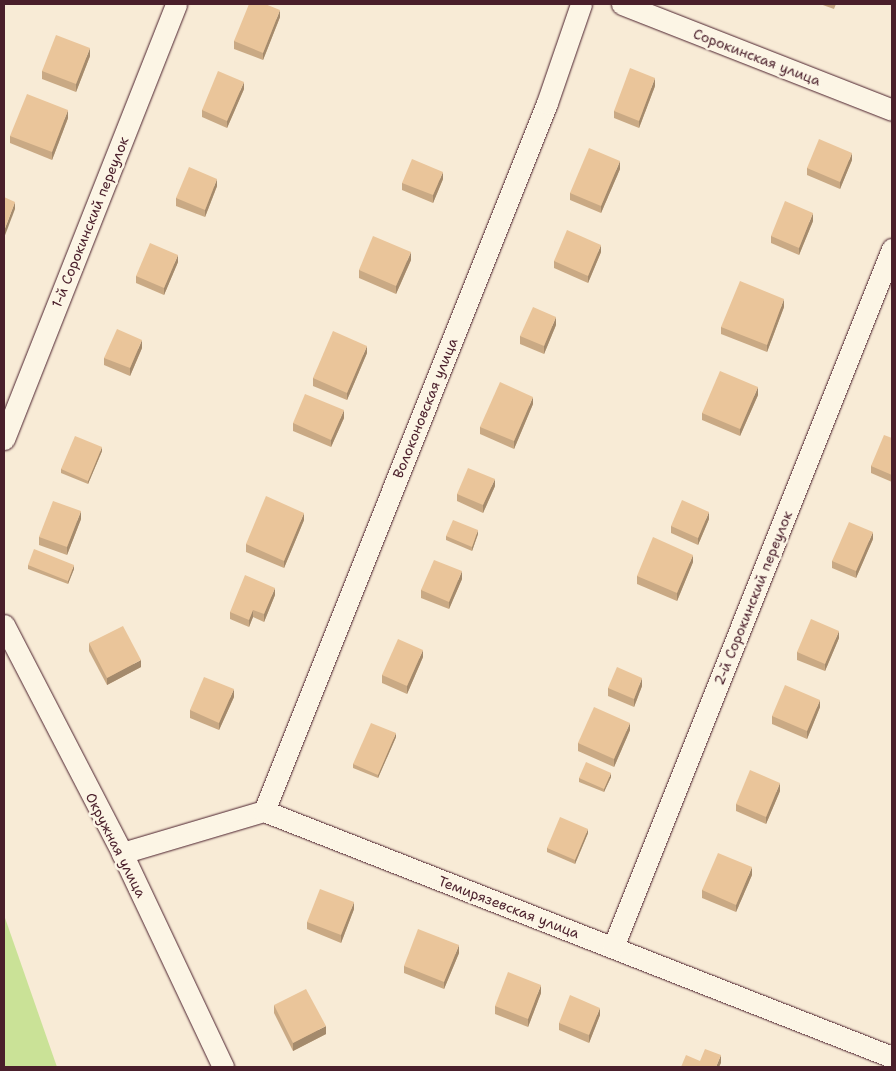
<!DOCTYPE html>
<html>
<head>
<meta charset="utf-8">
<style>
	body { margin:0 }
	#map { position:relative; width:896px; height:1071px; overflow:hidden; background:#f8ebd6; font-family:"Shantell Sans",sans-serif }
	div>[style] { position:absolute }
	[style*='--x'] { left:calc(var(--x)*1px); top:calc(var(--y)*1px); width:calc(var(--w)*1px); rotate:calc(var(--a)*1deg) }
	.green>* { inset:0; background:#cae297 }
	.roads { filter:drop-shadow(0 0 1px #4a1f2b) drop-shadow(0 0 1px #4a1f2b) }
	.minor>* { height:21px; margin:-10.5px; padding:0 10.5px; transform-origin:10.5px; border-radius:10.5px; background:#fcf5e5 }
	.wall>* { inset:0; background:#c9a984 }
	.shaded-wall>* { inset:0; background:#a48a6c }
	.building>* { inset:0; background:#eac59a }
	span { translate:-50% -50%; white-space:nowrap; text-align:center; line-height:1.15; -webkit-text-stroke:5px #fcf5e5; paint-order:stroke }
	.street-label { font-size:14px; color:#4a1f2b }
	.frame { position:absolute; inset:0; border:5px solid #4a1f2b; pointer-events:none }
</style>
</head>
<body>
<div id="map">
	<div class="green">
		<div style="clip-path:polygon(4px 915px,57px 1067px,4px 1067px)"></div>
	</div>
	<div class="roads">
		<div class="minor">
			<div style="--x:622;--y:4;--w:290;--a:21.4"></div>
			<div style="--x:4;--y:439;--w:468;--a:-68.4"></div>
			<div style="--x:4;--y:625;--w:257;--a:62.6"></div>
			<div style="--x:122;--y:853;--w:237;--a:64.7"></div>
			<div style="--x:264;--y:811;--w:762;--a:-68.21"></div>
			<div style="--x:547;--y:103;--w:105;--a:-71"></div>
			<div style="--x:122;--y:853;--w:148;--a:-16.5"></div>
			<div style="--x:264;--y:811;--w:674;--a:21.39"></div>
			<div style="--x:613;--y:947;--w:752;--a:-68.21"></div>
		</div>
	</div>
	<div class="wall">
		<div style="clip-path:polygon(820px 4px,836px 4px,834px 9px)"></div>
		<div style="clip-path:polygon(280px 17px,263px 60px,234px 49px,234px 41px)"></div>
		<div style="clip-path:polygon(90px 56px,76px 92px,42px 79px,42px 71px)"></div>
		<div style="clip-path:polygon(655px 86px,639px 128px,614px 118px,614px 111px)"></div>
		<div style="clip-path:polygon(244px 89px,227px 128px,202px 117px,202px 110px)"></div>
		<div style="clip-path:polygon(68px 118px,52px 160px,10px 143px,10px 136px)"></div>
		<div style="clip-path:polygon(852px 160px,840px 189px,807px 175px,807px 168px)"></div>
		<div style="clip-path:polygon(620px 169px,601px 213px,570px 200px,570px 193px)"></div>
		<div style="clip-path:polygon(443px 179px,433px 203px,402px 190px,402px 183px)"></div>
		<div style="clip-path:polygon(217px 186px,205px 217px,176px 206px,176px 198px)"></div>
		<div style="clip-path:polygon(813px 221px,799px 255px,771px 243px,771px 236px)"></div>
		<div style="clip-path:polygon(601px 252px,588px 283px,554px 268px,554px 261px)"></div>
		<div style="clip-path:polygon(411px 260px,396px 294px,359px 278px,359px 270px)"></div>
		<div style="clip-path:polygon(178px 262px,164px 295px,136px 283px,136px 276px)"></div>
		<div style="clip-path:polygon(784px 307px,767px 352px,721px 334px,721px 327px)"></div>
		<div style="clip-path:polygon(556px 325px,544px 354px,520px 344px,520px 336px)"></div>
		<div style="clip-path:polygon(142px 348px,130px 376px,104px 365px,104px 358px)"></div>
		<div style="clip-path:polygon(367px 353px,347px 400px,313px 386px,313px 378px)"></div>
		<div style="clip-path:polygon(758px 395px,740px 436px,702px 420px,702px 413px)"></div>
		<div style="clip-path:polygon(533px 404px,514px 449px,480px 434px,480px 427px)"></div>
		<div style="clip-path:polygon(344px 418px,331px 447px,293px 431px,293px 423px)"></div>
		<div style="clip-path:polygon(892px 438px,892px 482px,871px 473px,871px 466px)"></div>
		<div style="clip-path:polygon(102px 451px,88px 484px,61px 473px,61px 469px)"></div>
		<div style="clip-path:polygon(495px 486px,483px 513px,457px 501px,457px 494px)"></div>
		<div style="clip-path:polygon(81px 519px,67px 555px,39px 545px,39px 537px)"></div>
		<div style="clip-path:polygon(709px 519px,698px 545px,671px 533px,671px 526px)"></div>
		<div style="clip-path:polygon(304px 520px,284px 568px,246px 552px,246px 544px)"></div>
		<div style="clip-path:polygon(478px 534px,472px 551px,446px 540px,446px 536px)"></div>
		<div style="clip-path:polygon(873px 539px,856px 578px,832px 568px,832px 561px)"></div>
		<div style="clip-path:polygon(693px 562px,677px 601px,637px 584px,637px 576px)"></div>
		<div style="clip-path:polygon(28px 565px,74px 569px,68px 584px,28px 569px)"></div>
		<div style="clip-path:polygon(462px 579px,449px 609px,421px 598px,421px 590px)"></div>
		<div style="clip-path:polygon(275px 595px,264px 622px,253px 617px,249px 627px,230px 619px,230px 612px)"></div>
		<div style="clip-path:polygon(839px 638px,825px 671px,797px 660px,797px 652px)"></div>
		<div style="clip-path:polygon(89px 643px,141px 667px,107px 685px,89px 651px)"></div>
		<div style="clip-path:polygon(423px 657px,407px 694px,382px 683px,382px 675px)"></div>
		<div style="clip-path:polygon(642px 686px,634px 707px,608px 696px,608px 688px)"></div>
		<div style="clip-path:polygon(234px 697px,219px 730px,190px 718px,190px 710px)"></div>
		<div style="clip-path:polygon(820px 707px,807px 739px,772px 724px,772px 716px)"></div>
		<div style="clip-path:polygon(630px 730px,614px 767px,578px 751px,578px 743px)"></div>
		<div style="clip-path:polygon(396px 737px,378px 778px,353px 768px,353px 764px)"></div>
		<div style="clip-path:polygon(611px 777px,604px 792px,579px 782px,579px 778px)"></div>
		<div style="clip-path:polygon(780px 791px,766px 824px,736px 811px,736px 804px)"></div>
		<div style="clip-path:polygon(588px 833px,575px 864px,547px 852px,547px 848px)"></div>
		<div style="clip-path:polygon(752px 875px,736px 912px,702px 898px,702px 890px)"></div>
		<div style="clip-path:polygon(354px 909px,341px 943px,307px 929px,307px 922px)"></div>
		<div style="clip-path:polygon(459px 953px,444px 989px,404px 973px,404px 966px)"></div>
		<div style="clip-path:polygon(892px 973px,892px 985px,891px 985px,891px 977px)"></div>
		<div style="clip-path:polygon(541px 993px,528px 1027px,495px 1014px,495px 1006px)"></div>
		<div style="clip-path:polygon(274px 1005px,326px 1034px,293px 1051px,274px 1013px)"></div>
		<div style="clip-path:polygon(600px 1015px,589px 1043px,559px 1030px,559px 1023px)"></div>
	</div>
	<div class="shaded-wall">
		<div style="clip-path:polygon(280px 10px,280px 17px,263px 60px,263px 53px)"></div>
		<div style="clip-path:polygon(90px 48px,90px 56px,76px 92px,76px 84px)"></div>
		<div style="clip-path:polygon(655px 78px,655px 86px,639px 128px,639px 121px)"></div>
		<div style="clip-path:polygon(244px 82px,244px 89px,227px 128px,227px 121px)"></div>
		<div style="clip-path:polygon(68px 110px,68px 118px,52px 160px,52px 152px)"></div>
		<div style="clip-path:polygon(852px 153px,852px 160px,840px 189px,840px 182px)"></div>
		<div style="clip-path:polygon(620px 161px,620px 169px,601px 213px,601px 206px)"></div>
		<div style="clip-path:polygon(443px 172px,443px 179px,433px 203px,433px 195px)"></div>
		<div style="clip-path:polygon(217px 179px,217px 186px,205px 217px,205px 210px)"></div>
		<div style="clip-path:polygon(15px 202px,15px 209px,4px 238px,4px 231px)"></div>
		<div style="clip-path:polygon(813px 213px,813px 221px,799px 255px,799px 248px)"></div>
		<div style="clip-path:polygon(601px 245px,601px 252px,588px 283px,588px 276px)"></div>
		<div style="clip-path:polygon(411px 252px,411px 260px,396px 294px,396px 286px)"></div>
		<div style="clip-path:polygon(178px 255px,178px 262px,164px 295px,164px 288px)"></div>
		<div style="clip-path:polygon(784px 299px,784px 307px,767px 352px,767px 345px)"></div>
		<div style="clip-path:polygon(556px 317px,556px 325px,544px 354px,544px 346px)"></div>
		<div style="clip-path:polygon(142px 340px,142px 348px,130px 376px,130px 368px)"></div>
		<div style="clip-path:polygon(367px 346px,367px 353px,347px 400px,347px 393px)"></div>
		<div style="clip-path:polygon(758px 387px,758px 395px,740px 436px,740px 429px)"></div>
		<div style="clip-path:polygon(533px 397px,533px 404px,514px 449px,514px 441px)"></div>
		<div style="clip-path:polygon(344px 410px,344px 418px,331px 447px,331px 440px)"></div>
		<div style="clip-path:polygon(102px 447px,102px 451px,88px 484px,88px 481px)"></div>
		<div style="clip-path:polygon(495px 479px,495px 486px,483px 513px,483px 505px)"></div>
		<div style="clip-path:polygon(81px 511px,81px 519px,67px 555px,67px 547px)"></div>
		<div style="clip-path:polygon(709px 512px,709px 519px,698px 545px,698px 538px)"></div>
		<div style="clip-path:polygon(304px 513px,304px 520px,284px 568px,284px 561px)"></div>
		<div style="clip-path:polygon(478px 530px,478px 534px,472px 551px,472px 547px)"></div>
		<div style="clip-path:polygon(873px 532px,873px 539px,856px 578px,856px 571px)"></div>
		<div style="clip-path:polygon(693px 555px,693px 562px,677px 601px,677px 593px)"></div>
		<div style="clip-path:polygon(74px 565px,74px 569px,68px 584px,68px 581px)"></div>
		<div style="clip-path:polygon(462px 571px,462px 579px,449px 609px,449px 602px)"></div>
		<div style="clip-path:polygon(275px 588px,275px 595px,264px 622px,264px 614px)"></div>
		<div style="clip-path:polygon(253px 610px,253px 617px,249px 627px,249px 620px)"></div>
		<div style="clip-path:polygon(839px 631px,839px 638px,825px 671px,825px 664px)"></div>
		<div style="clip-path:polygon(423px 650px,423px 657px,407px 694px,407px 686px)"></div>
		<div style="clip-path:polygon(141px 660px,141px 667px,107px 685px,107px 678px)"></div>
		<div style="clip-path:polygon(642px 678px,642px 686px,634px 707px,634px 699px)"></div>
		<div style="clip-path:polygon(234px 689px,234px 697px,219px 730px,219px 723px)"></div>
		<div style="clip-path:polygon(820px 700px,820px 707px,807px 739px,807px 731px)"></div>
		<div style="clip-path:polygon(630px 723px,630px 730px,614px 767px,614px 759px)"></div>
		<div style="clip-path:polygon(396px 733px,396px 737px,378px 778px,378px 775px)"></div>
		<div style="clip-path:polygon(611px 773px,611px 777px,604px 792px,604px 789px)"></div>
		<div style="clip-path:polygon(780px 783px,780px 791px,766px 824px,766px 817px)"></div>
		<div style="clip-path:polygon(588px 829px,588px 833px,575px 864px,575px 860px)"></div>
		<div style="clip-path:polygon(752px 867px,752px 875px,736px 912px,736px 905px)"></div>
		<div style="clip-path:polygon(354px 902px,354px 909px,341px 943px,341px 935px)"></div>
		<div style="clip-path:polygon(459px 945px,459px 953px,444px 989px,444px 982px)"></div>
		<div style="clip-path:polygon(541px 985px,541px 993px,528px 1027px,528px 1019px)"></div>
		<div style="clip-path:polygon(600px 1008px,600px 1015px,589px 1043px,589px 1035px)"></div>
		<div style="clip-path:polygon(326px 1026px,326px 1034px,293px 1051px,293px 1043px)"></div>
		<div style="clip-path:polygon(721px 1055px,721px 1063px,719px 1067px,716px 1067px)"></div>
	</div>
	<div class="building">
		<div style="clip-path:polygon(249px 4px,265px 4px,280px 10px,263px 53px,234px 41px)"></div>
		<div style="clip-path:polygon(56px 35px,90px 48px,76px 84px,42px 71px)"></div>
		<div style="clip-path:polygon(630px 68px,655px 78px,639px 121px,614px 111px)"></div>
		<div style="clip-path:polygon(218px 71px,244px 82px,227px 121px,202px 110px)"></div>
		<div style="clip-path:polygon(27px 94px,68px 110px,52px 152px,10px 136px)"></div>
		<div style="clip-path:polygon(819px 139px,852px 153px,840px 182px,807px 168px)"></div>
		<div style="clip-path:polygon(589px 148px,620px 161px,601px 206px,570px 193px)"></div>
		<div style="clip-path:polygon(412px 159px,443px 172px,433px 195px,402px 183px)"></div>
		<div style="clip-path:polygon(189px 167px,217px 179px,205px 210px,176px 198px)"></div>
		<div style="clip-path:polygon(4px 197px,15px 202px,4px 231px)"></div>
		<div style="clip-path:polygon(785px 201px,813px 213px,799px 248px,771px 236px)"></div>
		<div style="clip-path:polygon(567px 230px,601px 245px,588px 276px,554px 261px)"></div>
		<div style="clip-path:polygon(373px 236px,411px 252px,396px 286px,359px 270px)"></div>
		<div style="clip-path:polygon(150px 243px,178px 255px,164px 288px,136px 276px)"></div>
		<div style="clip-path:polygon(740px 281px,784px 299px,767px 345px,721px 327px)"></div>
		<div style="clip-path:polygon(533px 307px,556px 317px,544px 346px,520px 336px)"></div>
		<div style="clip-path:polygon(117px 329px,142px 340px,130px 368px,104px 358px)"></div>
		<div style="clip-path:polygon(333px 331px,367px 346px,347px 393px,313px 378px)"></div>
		<div style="clip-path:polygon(720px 371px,758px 387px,740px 429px,702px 413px)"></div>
		<div style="clip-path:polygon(500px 382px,533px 397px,514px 441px,480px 427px)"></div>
		<div style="clip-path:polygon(305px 394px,344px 410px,331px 440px,293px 423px)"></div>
		<div style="clip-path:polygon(884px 435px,892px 438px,892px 475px,871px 466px)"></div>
		<div style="clip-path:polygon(75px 436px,102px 447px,88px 481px,61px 469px)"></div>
		<div style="clip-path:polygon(468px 468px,495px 479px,483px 505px,457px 494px)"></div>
		<div style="clip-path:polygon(266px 496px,304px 513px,284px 561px,246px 544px)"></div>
		<div style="clip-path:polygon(682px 500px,709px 512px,698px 538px,671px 526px)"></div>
		<div style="clip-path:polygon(53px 501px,81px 511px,67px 547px,39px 537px)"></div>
		<div style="clip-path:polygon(453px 520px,478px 530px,472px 547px,446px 536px)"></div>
		<div style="clip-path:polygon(849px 522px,873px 532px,856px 571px,832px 561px)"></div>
		<div style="clip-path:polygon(653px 537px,693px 555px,677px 593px,637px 576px)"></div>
		<div style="clip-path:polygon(34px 549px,74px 565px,68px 581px,28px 565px)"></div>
		<div style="clip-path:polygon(434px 560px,462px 571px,449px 602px,421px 590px)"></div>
		<div style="clip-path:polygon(245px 575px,275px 588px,264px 614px,253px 610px,249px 620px,230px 612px)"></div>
		<div style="clip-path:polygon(811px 619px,839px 631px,825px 664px,797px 652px)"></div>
		<div style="clip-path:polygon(123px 626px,141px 660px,107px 678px,89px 643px)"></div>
		<div style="clip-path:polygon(398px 639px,423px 650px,407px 686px,382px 675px)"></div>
		<div style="clip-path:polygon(617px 667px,642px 678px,634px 699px,608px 688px)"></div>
		<div style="clip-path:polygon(204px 677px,234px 689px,219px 723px,190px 710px)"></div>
		<div style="clip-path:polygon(785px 685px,820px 700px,807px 731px,772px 716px)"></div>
		<div style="clip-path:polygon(594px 707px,630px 723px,614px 759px,578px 743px)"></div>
		<div style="clip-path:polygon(371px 723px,396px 733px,378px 775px,353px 764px)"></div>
		<div style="clip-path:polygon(586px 762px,611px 773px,604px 789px,579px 778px)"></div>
		<div style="clip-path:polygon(750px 770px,780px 783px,766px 817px,736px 804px)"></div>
		<div style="clip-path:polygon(560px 817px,588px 829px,575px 860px,547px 848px)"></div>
		<div style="clip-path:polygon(718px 853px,752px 867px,736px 905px,702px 890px)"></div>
		<div style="clip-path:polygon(320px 889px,354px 902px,341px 935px,307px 922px)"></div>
		<div style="clip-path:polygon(418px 929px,459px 945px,444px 982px,404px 966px)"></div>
		<div style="clip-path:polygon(508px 972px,541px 985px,528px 1019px,495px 1006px)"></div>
		<div style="clip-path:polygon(306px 989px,326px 1026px,293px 1043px,274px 1005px)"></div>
		<div style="clip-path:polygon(570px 995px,600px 1008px,589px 1035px,559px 1023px)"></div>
		<div style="clip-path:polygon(705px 1049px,721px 1055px,716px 1067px,681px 1067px,686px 1055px,700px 1061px)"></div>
	</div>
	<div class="street-label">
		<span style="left:757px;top:57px;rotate:21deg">Сорокинская улица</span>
		<span style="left:90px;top:222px;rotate:-68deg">1-й Сорокинский переулок</span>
		<span style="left:425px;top:408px;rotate:-68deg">Волоконовская улица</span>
		<span style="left:753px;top:598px;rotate:-68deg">2-й Сорокинский переулок</span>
		<span style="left:116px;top:845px;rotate:63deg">Окружная улица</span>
		<span style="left:509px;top:907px;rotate:21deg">Темирязевская улица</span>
	</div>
	<div class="frame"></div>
</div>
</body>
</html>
